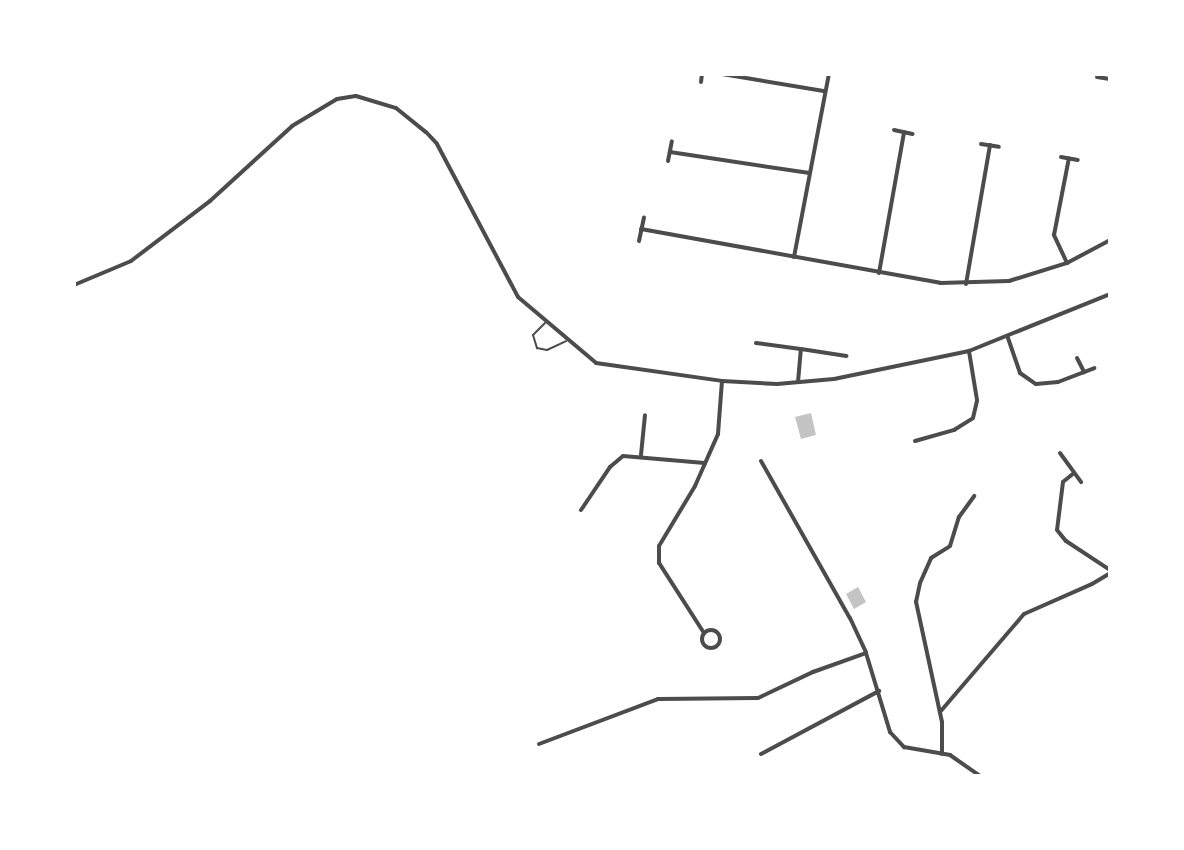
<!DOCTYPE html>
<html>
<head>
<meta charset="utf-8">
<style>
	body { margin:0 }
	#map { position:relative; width:1184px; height:850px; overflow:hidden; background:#fff; font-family:Overpass,sans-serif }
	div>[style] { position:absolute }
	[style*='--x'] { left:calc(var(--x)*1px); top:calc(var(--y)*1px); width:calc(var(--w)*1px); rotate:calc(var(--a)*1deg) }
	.building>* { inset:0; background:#c4c4c4 }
	.service>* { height:2px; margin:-1px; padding:0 1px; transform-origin:1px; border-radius:1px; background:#4c4c4c }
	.minor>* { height:4px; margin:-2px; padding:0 2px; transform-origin:2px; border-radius:2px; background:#4c4c4c }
	.minor>.ring { margin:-2px; padding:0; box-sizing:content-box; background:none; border:4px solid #4c4c4c; border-radius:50% }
	span { translate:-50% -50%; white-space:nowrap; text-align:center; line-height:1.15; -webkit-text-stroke:6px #fff; paint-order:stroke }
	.frame { position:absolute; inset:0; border:76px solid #fff; pointer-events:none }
</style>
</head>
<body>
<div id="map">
	<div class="building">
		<div style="clip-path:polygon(811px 413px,816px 435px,801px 439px,795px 417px)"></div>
		<div style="clip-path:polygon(858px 587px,866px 602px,854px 609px,846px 594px)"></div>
	</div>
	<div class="service">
		<div style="--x:545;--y:323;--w:17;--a:135"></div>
		<div style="--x:533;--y:335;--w:14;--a:73"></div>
		<div style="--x:537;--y:348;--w:10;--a:11"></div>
		<div style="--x:547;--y:350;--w:21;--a:-25"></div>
	</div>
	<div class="minor">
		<div style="--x:722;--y:74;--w:103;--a:9.5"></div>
		<div style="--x:1097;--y:77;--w:13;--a:9"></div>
		<div style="--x:701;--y:82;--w:8;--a:-83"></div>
		<div style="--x:894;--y:130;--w:19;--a:12"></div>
		<div style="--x:981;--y:144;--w:18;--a:9"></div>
		<div style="--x:670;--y:152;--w:141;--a:8.6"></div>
		<div style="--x:1061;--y:157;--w:17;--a:10"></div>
		<div style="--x:668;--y:161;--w:20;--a:-79"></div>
		<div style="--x:641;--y:229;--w:304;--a:10.2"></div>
		<div style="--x:940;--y:283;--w:69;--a:-1.7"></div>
		<div style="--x:1009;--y:281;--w:61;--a:-17.2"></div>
		<div style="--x:1067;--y:263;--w:49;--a:-28.1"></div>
		<div style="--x:639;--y:241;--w:24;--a:-78"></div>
		<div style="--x:794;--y:257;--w:186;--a:-79.2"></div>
		<div style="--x:1067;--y:263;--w:31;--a:-115"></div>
		<div style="--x:1054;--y:235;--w:78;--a:-79"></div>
		<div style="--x:879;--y:273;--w:143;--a:-79.9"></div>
		<div style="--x:966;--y:284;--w:141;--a:-80.2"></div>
		<div style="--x:74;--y:285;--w:62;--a:-22.8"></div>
		<div style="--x:131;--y:261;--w:99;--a:-37.2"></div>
		<div style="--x:210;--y:201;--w:111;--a:-42.4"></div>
		<div style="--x:292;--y:126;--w:52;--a:-31"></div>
		<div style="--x:337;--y:99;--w:19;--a:-9"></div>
		<div style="--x:356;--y:96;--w:42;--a:16.7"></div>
		<div style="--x:396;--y:108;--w:38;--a:39"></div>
		<div style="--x:426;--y:132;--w:16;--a:47"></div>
		<div style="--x:437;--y:144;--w:173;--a:62.1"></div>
		<div style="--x:518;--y:297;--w:102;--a:40.2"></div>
		<div style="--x:596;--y:363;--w:127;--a:8.1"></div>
		<div style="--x:722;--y:381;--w:55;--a:3.1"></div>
		<div style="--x:777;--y:384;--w:57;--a:-5"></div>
		<div style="--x:834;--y:379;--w:138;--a:-11.7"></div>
		<div style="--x:969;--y:351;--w:152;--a:-22"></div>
		<div style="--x:1008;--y:338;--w:37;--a:71"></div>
		<div style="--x:1020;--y:373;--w:19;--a:35"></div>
		<div style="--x:1036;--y:384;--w:22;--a:-5"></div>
		<div style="--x:1058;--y:382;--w:39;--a:-21"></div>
		<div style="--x:756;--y:343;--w:45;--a:7.6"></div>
		<div style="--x:1077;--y:358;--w:16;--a:63"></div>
		<div style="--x:798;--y:382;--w:33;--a:-85"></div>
		<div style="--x:801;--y:349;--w:46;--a:8.8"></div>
		<div style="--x:915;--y:441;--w:41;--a:-15.8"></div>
		<div style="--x:954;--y:430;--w:22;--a:-32"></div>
		<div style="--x:973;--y:418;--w:18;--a:-77"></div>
		<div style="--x:977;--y:400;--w:50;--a:-99.3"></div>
		<div style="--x:1060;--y:453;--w:36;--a:54"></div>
		<div style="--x:641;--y:455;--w:40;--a:-84.3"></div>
		<div style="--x:761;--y:461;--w:180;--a:60.5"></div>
		<div style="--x:850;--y:618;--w:38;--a:65"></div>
		<div style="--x:866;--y:653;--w:83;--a:73.1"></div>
		<div style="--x:890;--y:732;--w:21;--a:47"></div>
		<div style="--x:904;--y:747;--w:47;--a:9.9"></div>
		<div style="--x:950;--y:755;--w:37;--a:35"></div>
		<div style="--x:1074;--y:473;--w:14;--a:141"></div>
		<div style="--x:1063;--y:482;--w:48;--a:97.1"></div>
		<div style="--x:1057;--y:530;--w:14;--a:51"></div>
		<div style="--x:1066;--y:541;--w:53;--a:33.4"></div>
		<div style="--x:581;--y:510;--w:52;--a:-56"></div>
		<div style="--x:610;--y:467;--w:17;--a:-40"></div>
		<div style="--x:623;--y:456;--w:82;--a:4.9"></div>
		<div class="ring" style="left:702px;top:630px;width:14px;height:14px"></div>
		<div style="--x:704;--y:633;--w:83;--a:-122.7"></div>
		<div style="--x:659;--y:563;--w:17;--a:-90"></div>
		<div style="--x:659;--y:546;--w:70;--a:-59"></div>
		<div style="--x:695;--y:486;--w:57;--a:-66.1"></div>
		<div style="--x:718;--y:434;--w:53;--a:-85.7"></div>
		<div style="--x:940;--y:712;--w:129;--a:-49.4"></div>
		<div style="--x:1024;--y:614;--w:74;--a:-23.8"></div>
		<div style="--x:1092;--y:584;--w:21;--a:-31"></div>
		<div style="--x:539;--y:744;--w:127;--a:-20.7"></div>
		<div style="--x:658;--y:699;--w:100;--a:-0.6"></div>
		<div style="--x:758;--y:698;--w:61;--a:-25.3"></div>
		<div style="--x:813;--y:672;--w:56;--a:-19.7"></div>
		<div style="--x:761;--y:754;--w:134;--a:-28.1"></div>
		<div style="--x:942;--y:754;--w:32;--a:-90"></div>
		<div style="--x:942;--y:722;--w:123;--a:-102.2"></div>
		<div style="--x:916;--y:602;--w:19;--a:-78"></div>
		<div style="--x:920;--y:583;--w:27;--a:-66"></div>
		<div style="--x:931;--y:558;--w:22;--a:-32"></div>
		<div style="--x:950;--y:546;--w:30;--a:-73"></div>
		<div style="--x:959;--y:517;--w:26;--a:-54"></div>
	</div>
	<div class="frame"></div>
</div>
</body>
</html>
